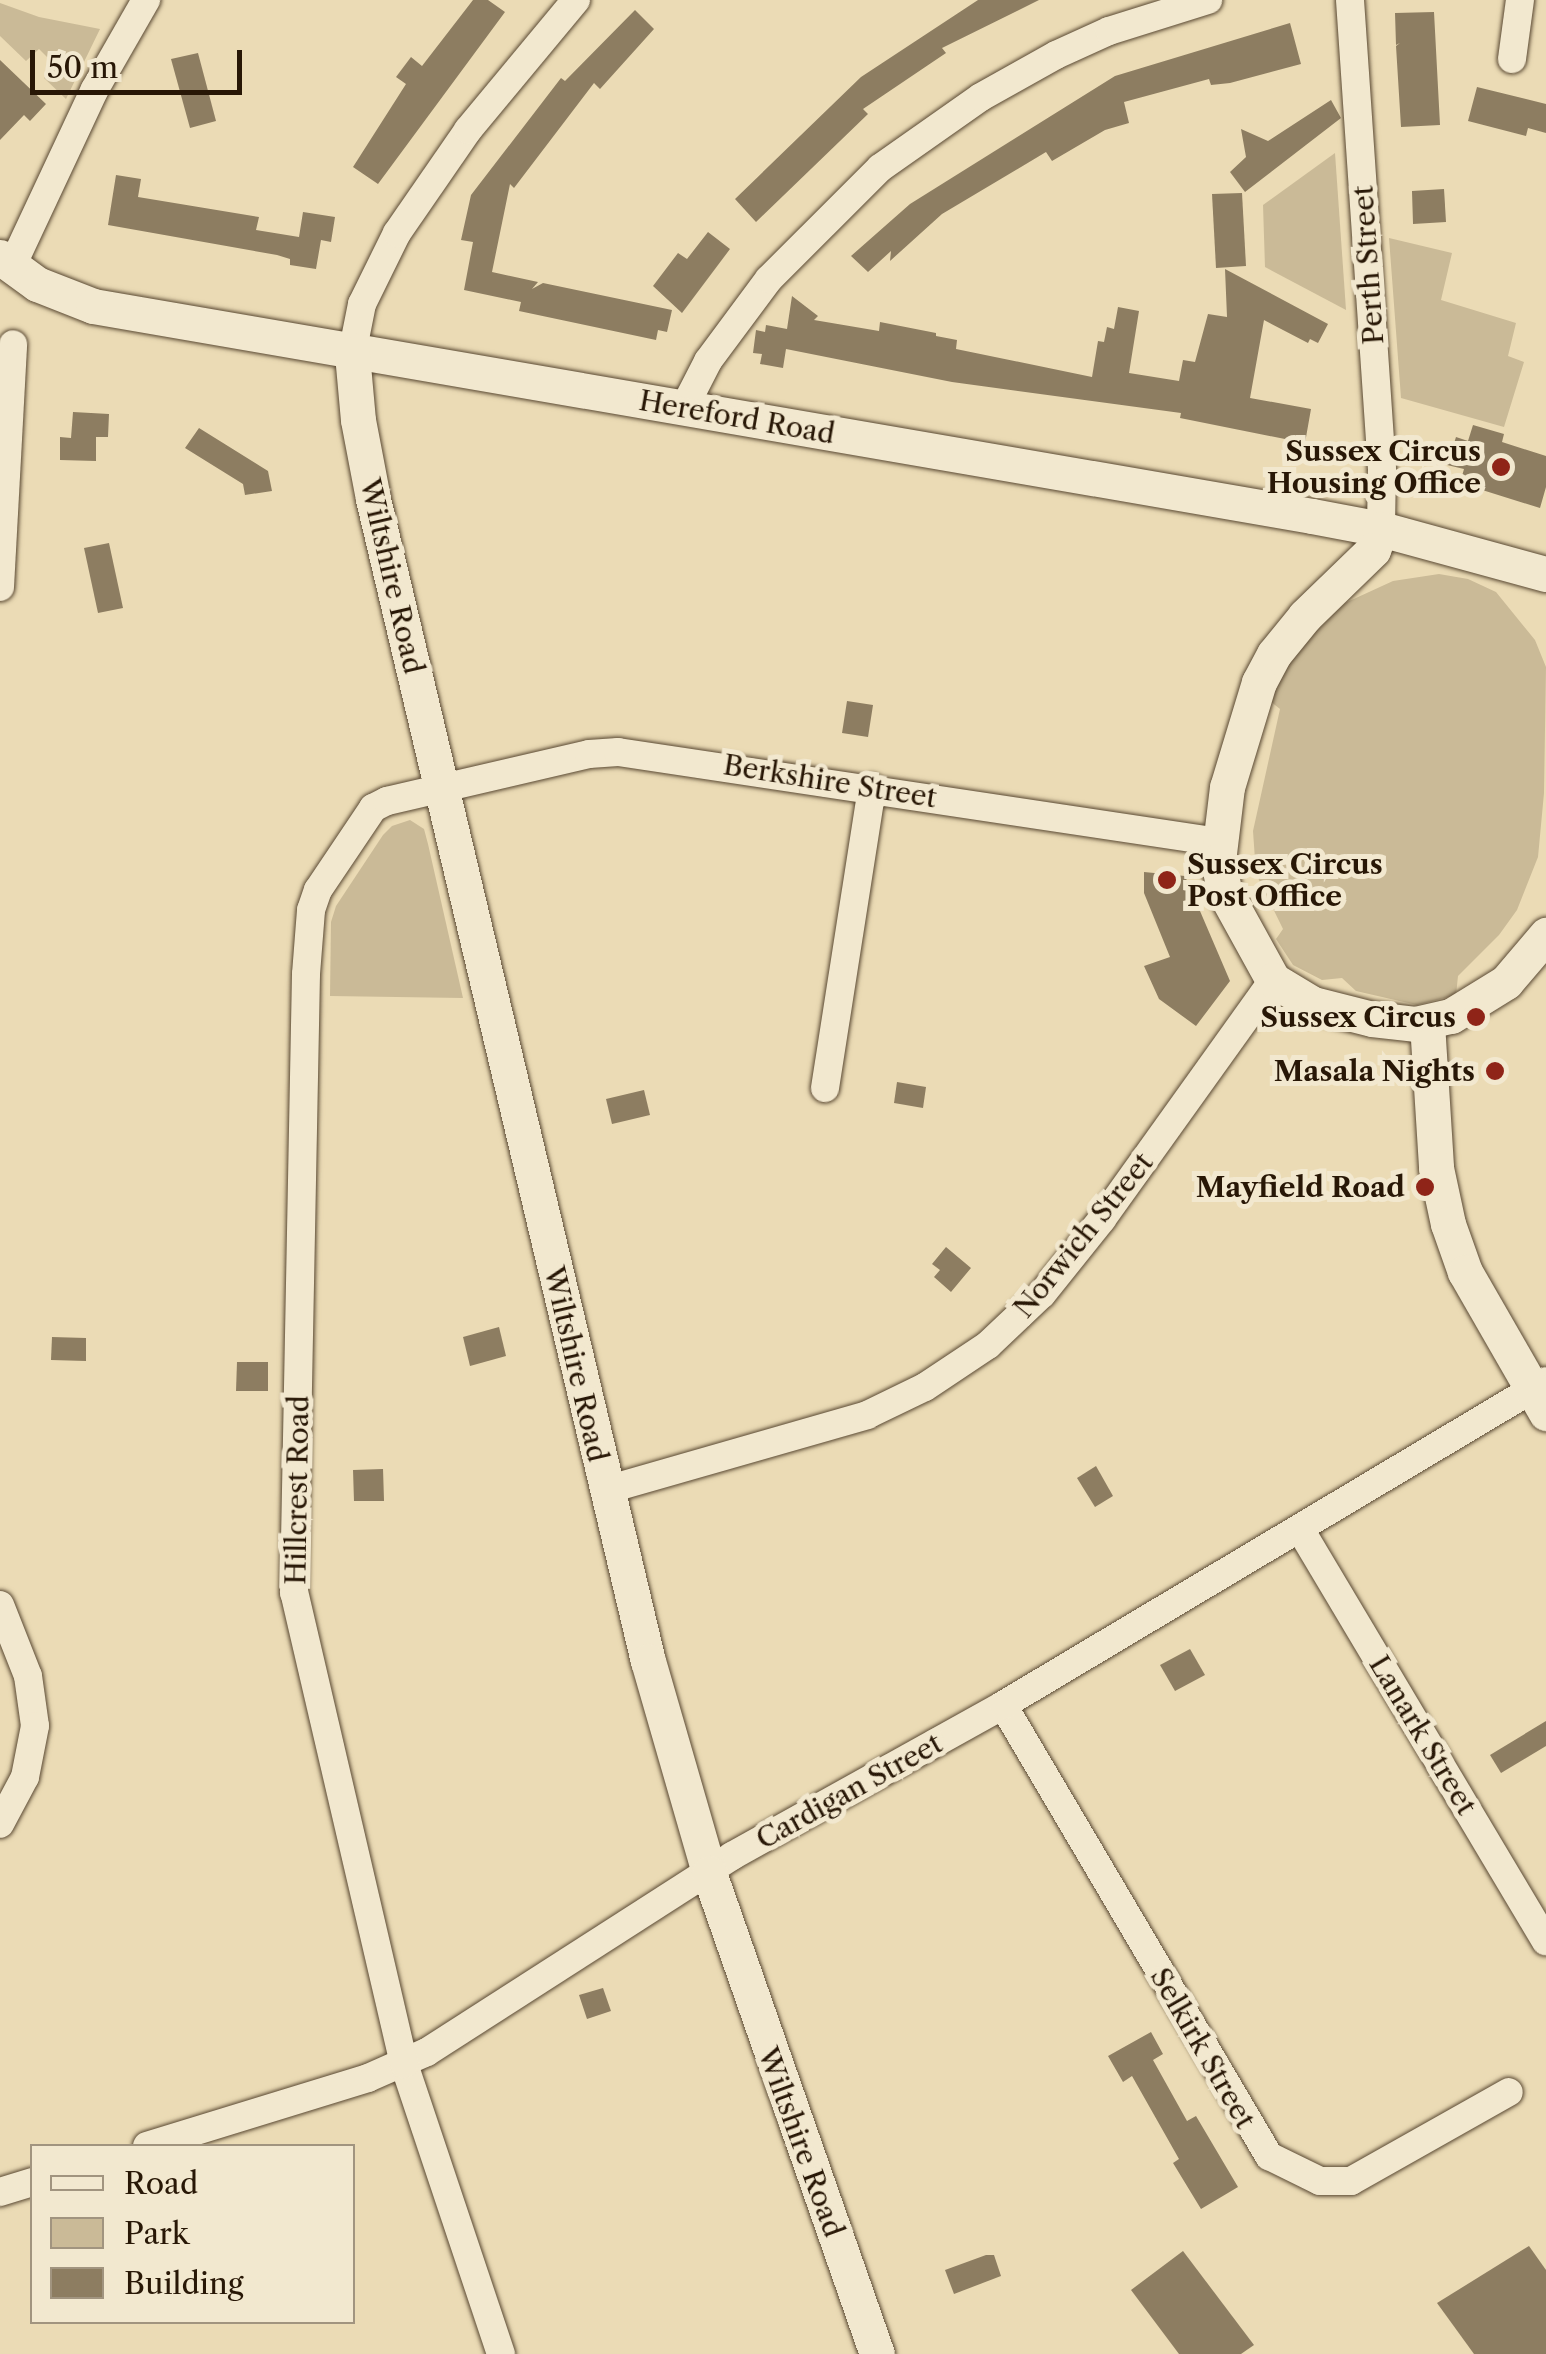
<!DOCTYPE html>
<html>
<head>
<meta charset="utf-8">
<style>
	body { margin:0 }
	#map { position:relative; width:1546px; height:2354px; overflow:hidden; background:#ebdbb5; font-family:"Libre Caslon Text",serif }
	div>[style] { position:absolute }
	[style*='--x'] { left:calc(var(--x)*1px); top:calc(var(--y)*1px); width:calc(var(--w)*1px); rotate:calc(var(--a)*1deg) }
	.green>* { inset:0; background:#caba97 }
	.building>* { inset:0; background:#8d7d61 }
	.roads { filter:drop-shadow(0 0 2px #594832) drop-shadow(0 0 2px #594832) }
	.minor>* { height:28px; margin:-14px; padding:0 14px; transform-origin:14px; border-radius:14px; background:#f2e8cf }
	.tertiary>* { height:35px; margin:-17.5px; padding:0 17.5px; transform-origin:17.5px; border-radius:17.5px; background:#f2e8cf }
	.dots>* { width:28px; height:28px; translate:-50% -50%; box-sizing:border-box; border:5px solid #f2e8cf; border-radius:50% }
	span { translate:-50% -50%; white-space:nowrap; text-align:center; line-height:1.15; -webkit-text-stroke:10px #f2e8cf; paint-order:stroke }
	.street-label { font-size:28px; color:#281706 }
	.poi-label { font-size:28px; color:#281706; font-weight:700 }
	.right { translate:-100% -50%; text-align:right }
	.left { translate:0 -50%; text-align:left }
	.legend { position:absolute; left:30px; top:2144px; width:325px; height:180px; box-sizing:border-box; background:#f2e8cf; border:2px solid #a1947f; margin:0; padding:12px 18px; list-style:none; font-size:30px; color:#281706 }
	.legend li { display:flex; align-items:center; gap:20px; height:50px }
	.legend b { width:50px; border:2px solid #a1947f }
	.scale { position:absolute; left:30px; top:50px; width:212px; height:45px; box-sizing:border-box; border:5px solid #281706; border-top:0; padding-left:12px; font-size:30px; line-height:35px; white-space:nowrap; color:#281706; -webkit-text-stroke:8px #f2e8cf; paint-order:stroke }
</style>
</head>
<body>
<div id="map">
	<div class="green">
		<div style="clip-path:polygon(0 3px,39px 17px,100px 29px,66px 99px,44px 78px,55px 65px,39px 49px,26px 61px,0 36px)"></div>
		<div style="clip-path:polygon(1335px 153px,1346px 310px,1265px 267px,1263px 205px)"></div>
		<div style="clip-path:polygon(1389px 238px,1452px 253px,1441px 300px,1516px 323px,1508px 356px,1524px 362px,1504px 427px,1401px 398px)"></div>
		<div style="clip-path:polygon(1439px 574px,1468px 579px,1496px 592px,1535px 640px,1546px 667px,1544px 793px,1538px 857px,1517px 910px,1499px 935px,1458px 976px,1456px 995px,1417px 1005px,1356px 991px,1342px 978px,1322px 980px,1293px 965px,1276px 939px,1283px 929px,1256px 874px,1253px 831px,1280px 709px,1270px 701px,1290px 657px,1345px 603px,1393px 581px)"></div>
		<div style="clip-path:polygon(410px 820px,424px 829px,428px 844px,463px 998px,330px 996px,331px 922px,336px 906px,383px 835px,392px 826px)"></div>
	</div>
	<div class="building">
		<div style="clip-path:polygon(473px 0,488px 0,505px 12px,378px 184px,353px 167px,406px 84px,396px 77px,411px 57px,422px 66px)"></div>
		<div style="clip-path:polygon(978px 0,1039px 0,942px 48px,946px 53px,863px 109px,868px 114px,756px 222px,735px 199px,861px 77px)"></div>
		<div style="clip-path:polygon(635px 10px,654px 29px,600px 89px,594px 83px,514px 188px,510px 184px,492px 272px,538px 282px,532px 289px,543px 283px,672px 310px,667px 332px,658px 330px,656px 340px,519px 311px,521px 302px,464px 290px,473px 242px,461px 240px,471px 195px,561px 78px,565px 81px)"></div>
		<div style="clip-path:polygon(1434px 12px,1440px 125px,1401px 127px,1396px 46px,1400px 43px,1396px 45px,1395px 13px)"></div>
		<div style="clip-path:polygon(1290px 23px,1301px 64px,1230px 83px,1211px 85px,1209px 79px,1124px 102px,1129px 123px,1105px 130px,1052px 161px,1046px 152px,942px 214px,890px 261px,891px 251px,868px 272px,851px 256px,910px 204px,1115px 76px)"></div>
		<div style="clip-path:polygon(198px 53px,216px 121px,190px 128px,171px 59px)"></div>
		<div style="clip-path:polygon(0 60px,46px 104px,30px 121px,24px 115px,0 140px)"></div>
		<div style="clip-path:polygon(1477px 87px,1546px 104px,1546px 133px,1528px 128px,1526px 136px,1468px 121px)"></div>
		<div style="clip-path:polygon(1331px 100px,1341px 118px,1245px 192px,1230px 172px,1246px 157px,1241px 129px,1268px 141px)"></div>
		<div style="clip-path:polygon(116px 175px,141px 179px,138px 197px,259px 217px,256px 230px,299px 237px,303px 212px,335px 217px,331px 242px,321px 240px,316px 269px,290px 265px,290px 259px,277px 255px,108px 225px)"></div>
		<div style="clip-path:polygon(1444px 189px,1446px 222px,1413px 224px,1412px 191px)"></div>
		<div style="clip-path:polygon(1242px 193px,1246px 266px,1216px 268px,1212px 194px)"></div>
		<div style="clip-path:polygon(708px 232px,730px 249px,682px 313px,653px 286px,678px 253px,687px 259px)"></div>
		<div style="clip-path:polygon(1225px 269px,1328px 324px,1318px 343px,1310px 339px,1308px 343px,1264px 320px,1250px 398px,1311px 409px,1305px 443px,1180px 418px,1181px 413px,952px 382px,786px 349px,783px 368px,760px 364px,762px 354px,753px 353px,756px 330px,765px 332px,766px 325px,787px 329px,792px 296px,818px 316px,814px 320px,879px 331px,880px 322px,936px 333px,936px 336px,957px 340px,956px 349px,1092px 377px,1098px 341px,1104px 342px,1107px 327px,1114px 329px,1118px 307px,1139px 311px,1129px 373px,1179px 381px,1183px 360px,1195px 362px,1208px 314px,1227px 317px)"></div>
		<div style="clip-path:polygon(73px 412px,109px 414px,108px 437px,96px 437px,96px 461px,60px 460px,60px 437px,71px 438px)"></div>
		<div style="clip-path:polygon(1473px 425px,1504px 434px,1502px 442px,1546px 456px,1546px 487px,1540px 508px,1460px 483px,1464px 469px,1447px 465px,1456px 437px,1468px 441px)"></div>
		<div style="clip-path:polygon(199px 428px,268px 471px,272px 491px,245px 495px,243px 484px,185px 448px)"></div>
		<div style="clip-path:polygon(109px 543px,123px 608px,98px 613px,84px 548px)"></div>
		<div style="clip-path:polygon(847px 701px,873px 705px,868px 737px,842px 733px)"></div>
		<div style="clip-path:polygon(1144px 872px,1185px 876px,1230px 981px,1196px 1026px,1159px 999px,1144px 966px,1170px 957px,1144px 893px)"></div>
		<div style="clip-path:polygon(897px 1082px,926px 1087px,923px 1108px,894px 1103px)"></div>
		<div style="clip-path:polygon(644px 1090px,650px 1115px,612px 1124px,606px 1099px)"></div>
		<div style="clip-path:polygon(946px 1247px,971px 1268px,951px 1292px,934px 1277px,940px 1270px,932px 1264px)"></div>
		<div style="clip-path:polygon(499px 1327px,506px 1356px,470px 1366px,463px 1337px)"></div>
		<div style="clip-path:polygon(52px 1337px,86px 1338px,86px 1361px,51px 1360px)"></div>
		<div style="clip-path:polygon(237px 1362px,268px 1362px,268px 1391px,236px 1391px)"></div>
		<div style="clip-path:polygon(1096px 1466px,1113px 1496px,1095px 1507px,1077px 1478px)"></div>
		<div style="clip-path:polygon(383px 1469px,384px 1501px,354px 1501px,353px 1470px)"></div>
		<div style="clip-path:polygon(1190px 1649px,1205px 1675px,1175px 1691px,1160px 1665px)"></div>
		<div style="clip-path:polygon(1546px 1721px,1546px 1746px,1501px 1773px,1490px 1755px)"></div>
		<div style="clip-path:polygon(603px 1988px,611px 2011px,587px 2019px,579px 1995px)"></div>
		<div style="clip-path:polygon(1151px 2032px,1163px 2054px,1153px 2060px,1187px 2121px,1196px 2116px,1238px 2187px,1201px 2209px,1173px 2163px,1179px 2159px,1132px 2076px,1123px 2082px,1108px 2056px)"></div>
		<div style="clip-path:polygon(1529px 2246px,1546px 2270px,1546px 2354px,1474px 2354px,1437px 2303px)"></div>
		<div style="clip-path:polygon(1183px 2251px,1254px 2345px,1241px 2354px,1179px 2354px,1131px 2290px)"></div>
		<div style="clip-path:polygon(986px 2255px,994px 2255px,1001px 2276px,954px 2294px,945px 2270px)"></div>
	</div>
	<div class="roads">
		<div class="minor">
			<div style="--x:1350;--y:0;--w:470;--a:86.1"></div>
			<div style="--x:1382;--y:469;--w:60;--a:91"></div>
			<div style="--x:1512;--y:59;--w:60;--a:-82.3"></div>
			<div style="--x:12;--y:266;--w:195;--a:-64.9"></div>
			<div style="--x:95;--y:89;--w:103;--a:-60.2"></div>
			<div style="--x:352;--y:354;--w:51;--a:-78.7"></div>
			<div style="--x:362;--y:304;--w:79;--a:-63.8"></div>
			<div style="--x:397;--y:233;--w:125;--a:-55.4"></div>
			<div style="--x:468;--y:130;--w:169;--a:-50.3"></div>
			<div style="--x:684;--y:408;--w:53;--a:-62.9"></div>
			<div style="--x:708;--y:361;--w:102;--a:-53.4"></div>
			<div style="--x:769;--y:279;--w:157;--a:-45"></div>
			<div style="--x:880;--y:168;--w:123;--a:-35.1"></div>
			<div style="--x:981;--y:97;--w:86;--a:-29.2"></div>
			<div style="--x:1056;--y:55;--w:58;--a:-24.4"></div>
			<div style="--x:1109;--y:31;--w:104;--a:-17.4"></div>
			<div style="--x:0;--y:587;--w:243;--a:-86.9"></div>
			<div style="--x:825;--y:1088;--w:304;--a:-81.1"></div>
			<div style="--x:606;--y:1490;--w:272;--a:-16"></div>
			<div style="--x:867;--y:1415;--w:64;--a:-25.8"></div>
			<div style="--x:925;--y:1387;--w:76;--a:-33.7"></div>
			<div style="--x:988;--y:1345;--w:74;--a:-43.4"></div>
			<div style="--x:1042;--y:1294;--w:96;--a:-51.3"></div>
			<div style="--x:1102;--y:1219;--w:294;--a:-54.4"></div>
			<div style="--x:1300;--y:1529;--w:480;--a:59.2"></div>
			<div style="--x:0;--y:1605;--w:76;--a:68.5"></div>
			<div style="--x:28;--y:1676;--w:50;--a:82"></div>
			<div style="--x:35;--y:1726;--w:52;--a:101.1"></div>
			<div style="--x:25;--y:1777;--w:53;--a:118"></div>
			<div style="--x:1003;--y:1705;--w:524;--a:59.47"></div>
			<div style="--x:1269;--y:2156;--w:57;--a:26.1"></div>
			<div style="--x:1320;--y:2181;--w:31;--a:0"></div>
			<div style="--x:1351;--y:2181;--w:181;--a:-29.4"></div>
			<div style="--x:147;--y:2146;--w:231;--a:-17.1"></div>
			<div style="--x:368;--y:2078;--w:64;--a:-23.8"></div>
			<div style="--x:427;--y:2052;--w:363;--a:-32.7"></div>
			<div style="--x:732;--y:1856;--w:310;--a:-29.1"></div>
			<div style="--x:1003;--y:1705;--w:632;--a:-30.82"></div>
			<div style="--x:0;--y:2192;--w:34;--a:-17"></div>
			<div style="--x:501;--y:2354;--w:306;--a:-108.5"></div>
			<div style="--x:404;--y:2064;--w:484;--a:-103.1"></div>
			<div style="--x:294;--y:1593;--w:619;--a:-88.89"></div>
			<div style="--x:306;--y:974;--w:64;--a:-85.5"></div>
			<div style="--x:311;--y:910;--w:21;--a:-71"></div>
			<div style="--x:318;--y:890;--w:99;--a:-56.1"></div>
			<div style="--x:373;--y:808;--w:16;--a:-27"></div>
			<div style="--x:387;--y:801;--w:207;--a:-13.1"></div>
			<div style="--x:589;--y:754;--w:29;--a:-4"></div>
			<div style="--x:618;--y:752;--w:608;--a:8.52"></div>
		</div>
		<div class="tertiary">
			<div style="--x:0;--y:257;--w:46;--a:36.1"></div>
			<div style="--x:37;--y:284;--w:60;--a:21.4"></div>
			<div style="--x:93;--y:306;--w:1237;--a:9.77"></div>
			<div style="--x:1312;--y:516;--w:70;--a:10.7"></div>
			<div style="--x:1381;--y:529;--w:171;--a:15.3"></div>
			<div style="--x:352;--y:354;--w:66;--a:84.8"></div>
			<div style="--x:358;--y:420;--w:80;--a:79.2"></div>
			<div style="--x:373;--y:499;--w:1194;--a:76.69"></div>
			<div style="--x:648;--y:1661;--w:221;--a:73.9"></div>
			<div style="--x:709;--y:1873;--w:509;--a:70.75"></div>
			<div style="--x:1381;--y:529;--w:22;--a:111"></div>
			<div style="--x:1373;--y:550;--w:95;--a:135.9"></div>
			<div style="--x:1305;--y:616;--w:49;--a:129.2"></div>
			<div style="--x:1274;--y:654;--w:32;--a:118"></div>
			<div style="--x:1259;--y:682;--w:110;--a:106.9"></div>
			<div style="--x:1227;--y:787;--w:75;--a:96.9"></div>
			<div style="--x:1218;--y:861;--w:33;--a:78"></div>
			<div style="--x:1225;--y:893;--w:99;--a:61.1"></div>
			<div style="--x:1273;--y:980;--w:47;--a:31"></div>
			<div style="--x:1313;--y:1004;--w:61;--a:14.3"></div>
			<div style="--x:1372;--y:1019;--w:43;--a:6.6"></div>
			<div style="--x:1415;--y:1024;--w:37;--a:-13"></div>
			<div style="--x:1451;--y:1016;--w:65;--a:-31.7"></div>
			<div style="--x:1506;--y:982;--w:62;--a:-49.6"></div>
			<div style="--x:1427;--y:1023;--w:145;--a:86.4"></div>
			<div style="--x:1436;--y:1168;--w:57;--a:77.9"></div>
			<div style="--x:1448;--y:1224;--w:51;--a:70.5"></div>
			<div style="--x:1465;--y:1272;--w:163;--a:60.1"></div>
		</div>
	</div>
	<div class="dots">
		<div style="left:1501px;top:467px;background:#8f2418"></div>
		<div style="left:1167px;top:880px;background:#8f2418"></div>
		<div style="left:1476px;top:1017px;background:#8f2418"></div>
		<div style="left:1495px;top:1071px;background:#8f2418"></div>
		<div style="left:1425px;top:1187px;background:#8f2418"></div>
	</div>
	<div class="street-label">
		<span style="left:1368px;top:265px;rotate:-94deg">Perth Street</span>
		<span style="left:737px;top:417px;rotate:10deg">Hereford Road</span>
		<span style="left:392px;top:576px;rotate:77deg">Wiltshire Road</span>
		<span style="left:830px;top:781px;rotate:9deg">Berkshire Street</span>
		<span style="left:1083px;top:1235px;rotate:-51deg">Norwich Street</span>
		<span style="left:576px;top:1364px;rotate:77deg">Wiltshire Road</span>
		<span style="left:297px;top:1490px;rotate:-89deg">Hillcrest Road</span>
		<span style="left:1423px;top:1735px;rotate:59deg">Lanark Street</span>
		<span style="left:849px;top:1791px;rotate:-29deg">Cardigan Street</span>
		<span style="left:1203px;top:2048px;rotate:60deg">Selkirk Street</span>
		<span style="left:801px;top:2142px;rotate:70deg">Wiltshire Road</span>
	</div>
	<div class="poi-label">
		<span class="right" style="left:1481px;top:467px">Sussex Circus<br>Housing Office</span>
		<span class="left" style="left:1187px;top:880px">Sussex Circus<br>Post Office</span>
		<span class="right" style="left:1456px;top:1017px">Sussex Circus</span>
		<span class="right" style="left:1475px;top:1071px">Masala Nights</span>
		<span class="right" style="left:1405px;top:1187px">Mayfield Road</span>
	</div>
	<ul class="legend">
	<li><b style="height:12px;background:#f2e8cf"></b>Road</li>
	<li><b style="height:28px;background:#caba97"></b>Park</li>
	<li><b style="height:28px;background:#8d7d61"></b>Building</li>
	</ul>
	<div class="scale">50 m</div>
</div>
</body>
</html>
